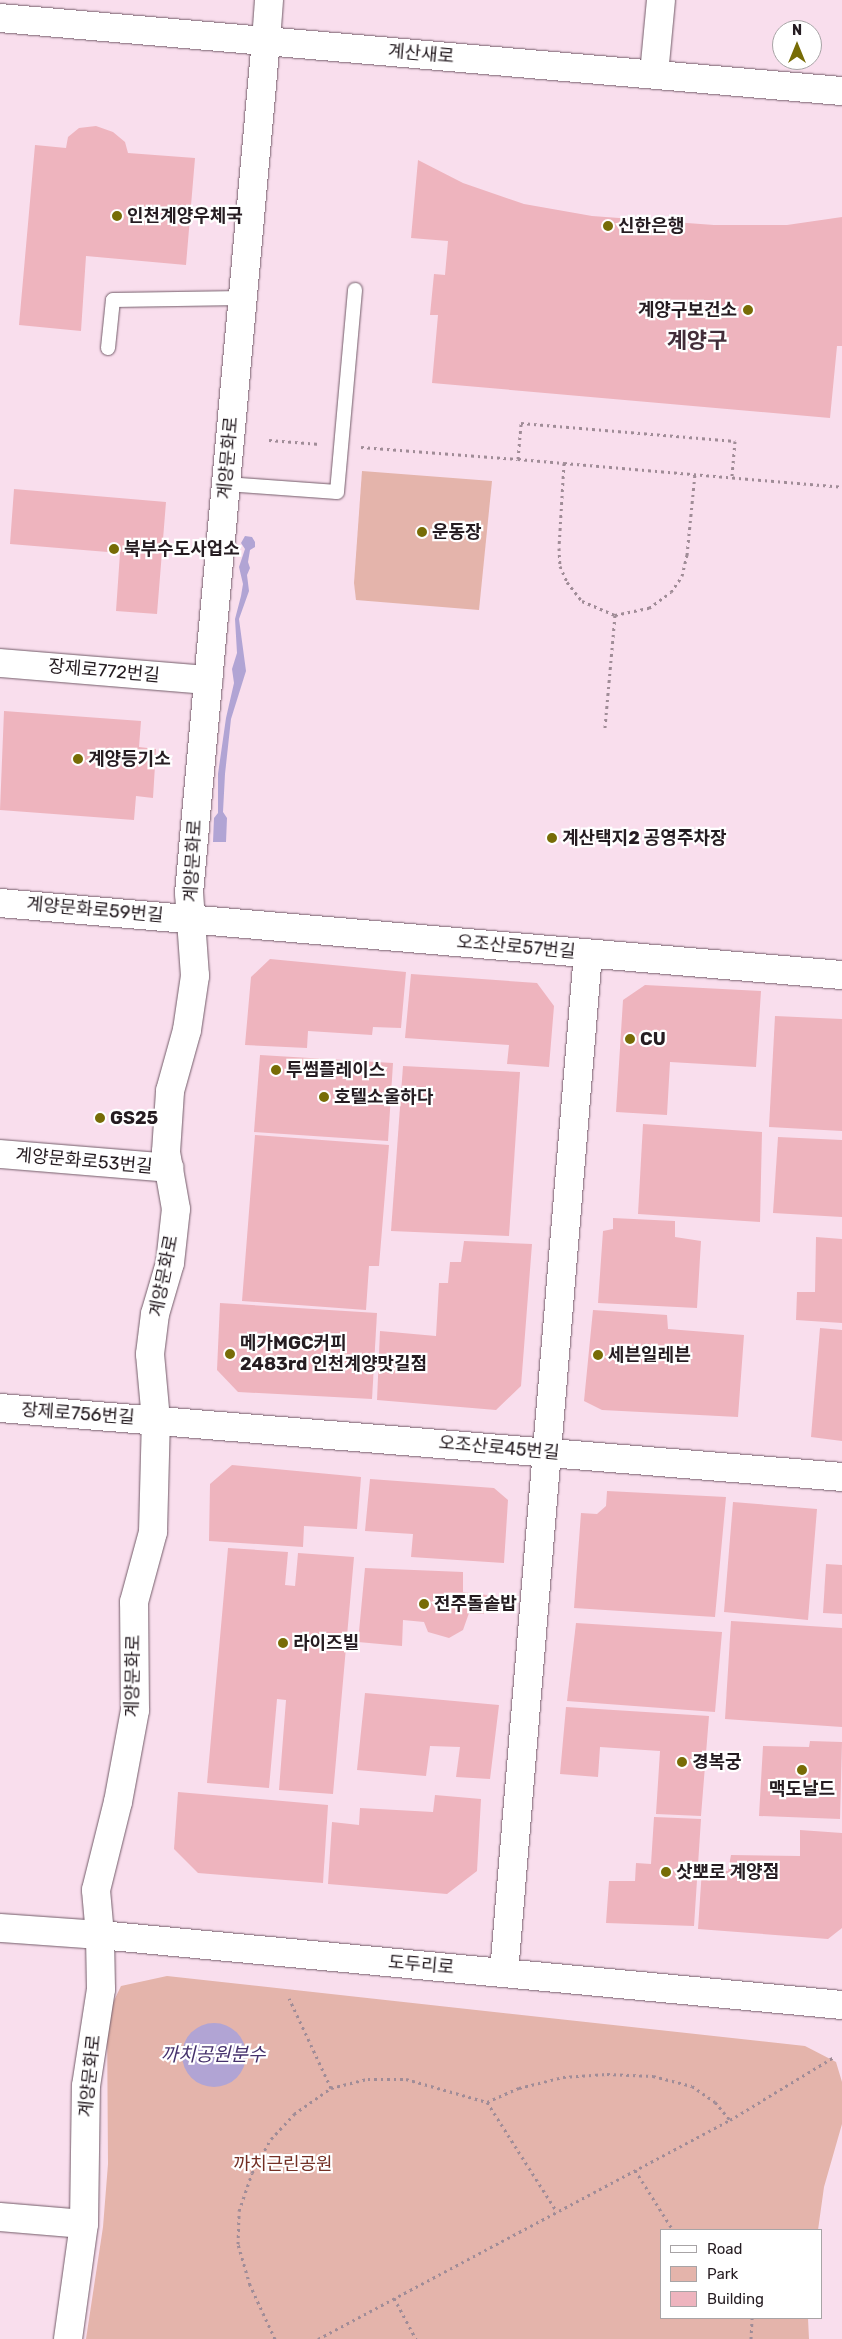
<!DOCTYPE html>
<html>
<head>
<meta charset="utf-8">
<style>
	body { margin:0 }
	#map { position:relative; width:842px; height:2339px; overflow:hidden; background:#f9deed; font-family:Rubik,"Noto Sans KR",sans-serif }
	div>[style] { position:absolute }
	[style*='--x'] { left:calc(var(--x)*1px); top:calc(var(--y)*1px); width:calc(var(--w)*1px); rotate:calc(var(--a)*1deg) }
	.green>* { inset:0; background:#e4b4ab }
	.water>* { inset:0; background:#b1a4d4 }
	.round { border-radius:50% }
	.building>* { inset:0; background:#eeb4be }
	.path>* { height:3px; margin-top:-1.5px; transform-origin:0; background:repeating-linear-gradient(90deg,#a08c97 0 2.5px,transparent 0 6.5px) }
	.roads { filter:drop-shadow(0 0 1px #735c69) drop-shadow(0 0 1px #735c69) }
	.service>* { height:14px; margin:-7px; padding:0 7px; transform-origin:7px; border-radius:7px; background:#fff }
	.minor>* { height:28px; margin:-14px; padding:0 14px; transform-origin:14px; border-radius:14px; background:#fff }
	.tertiary>* { height:28px; margin:-14px; padding:0 14px; transform-origin:14px; border-radius:14px; background:#fff }
	.dots>* { width:14px; height:14px; translate:-50% -50%; box-sizing:border-box; border:2px solid #fff; border-radius:50% }
	span { translate:-50% -50%; white-space:nowrap; text-align:center; line-height:1.15; -webkit-text-stroke:4.5px #fff; paint-order:stroke }
	.street-label { font-size:18px; color:#251c21 }
	.poi-label { font-size:18px; color:#251c21; font-weight:700 }
	.left { translate:0 -50%; text-align:left }
	.right { translate:-100% -50%; text-align:right }
	.park-label { font-size:18px; color:#732f24 }
	.water-label { font-size:19px; color:#45316c; font-style:italic }
	.district-label { font-size:22px; color:#422d39; font-weight:700 }
	.legend { position:absolute; left:660px; top:2229px; width:162px; height:90px; box-sizing:border-box; background:#fff; border:1px solid #a8a4a6; margin:0; padding:6px 9px; list-style:none; font-size:15px; color:#251c21 }
	.legend li { display:flex; align-items:center; gap:10px; height:25px }
	.legend b { width:25px; border:1px solid #a8a4a6 }
	.north { position:absolute; left:772px; top:20px; width:50px; height:50px; box-sizing:border-box; background:#fff; border:1px solid #a8a4a6; border-radius:50%; rotate:0deg; font-size:14px; font-weight:700; line-height:20px; text-align:center; color:#251c21 }
	.north::after { content:''; display:block; margin:auto; width:18px; height:22px; background:#776c06; clip-path:polygon(50% 0,100% 100%,50% 72%,0 100%) }
</style>
</head>
<body>
<div id="map">
	<div class="green">
		<div style="clip-path:polygon(362px 471px,492px 481px,479px 610px,356px 600px,354px 583px)"></div>
		<div style="clip-path:polygon(167px 1976px,805px 2046px,836px 2062px,842px 2082px,842px 2124px,824px 2187px,818px 2230px,661px 2230px,661px 2318px,808px 2318px,809px 2339px,86px 2339px,103px 2227px,108px 2164px,107px 2015px,121px 1986px)"></div>
	</div>
	<div class="water">
		<div style="clip-path:polygon(245px 536px,252px 537px,255px 542px,255px 547px,250px 550px,248px 562px,250px 568px,247px 575px,249px 591px,239px 619px,246px 671px,231px 719px,225px 774px,223px 812px,227px 818px,226px 842px,213px 842px,214px 818px,218px 813px,218px 774px,226px 718px,234px 683px,232px 669px,237px 653px,235px 619px,241px 596px,243px 584px,239px 567px,245px 549px,241px 543px)"></div>
		<div class="round" style="left:182px;top:2023px;width:64px;height:64px"></div>
	</div>
	<div class="building">
		<div style="clip-path:polygon(96px 126px,113px 132px,125px 142px,128px 153px,195px 158px,186px 265px,86px 256px,81px 331px,19px 325px,35px 145px,66px 148px,68px 137px,79px 128px)"></div>
		<div style="clip-path:polygon(418px 160px,463px 183px,524px 204px,592px 216px,714px 225px,787px 225px,842px 217px,842px 346px,837px 346px,830px 418px,432px 383px,438px 315px,430px 315px,434px 274px,445px 275px,448px 241px,411px 238px)"></div>
		<div style="clip-path:polygon(14px 489px,166px 502px,157px 614px,116px 611px,120px 553px,10px 544px)"></div>
		<div style="clip-path:polygon(4px 711px,141px 721px,139px 747px,156px 749px,153px 798px,136px 796px,134px 820px,0 810px)"></div>
		<div style="clip-path:polygon(270px 959px,406px 972px,401px 1028px,373px 1027px,372px 1035px,308px 1031px,307px 1048px,245px 1045px,251px 977px)"></div>
		<div style="clip-path:polygon(411px 974px,537px 983px,554px 1006px,549px 1067px,507px 1064px,509px 1045px,405px 1038px)"></div>
		<div style="clip-path:polygon(645px 985px,761px 991px,756px 1067px,670px 1062px,667px 1115px,616px 1112px,623px 1000px)"></div>
		<div style="clip-path:polygon(775px 1016px,842px 1019px,842px 1131px,769px 1127px)"></div>
		<div style="clip-path:polygon(260px 1055px,393px 1063px,388px 1141px,254px 1132px)"></div>
		<div style="clip-path:polygon(403px 1066px,520px 1072px,509px 1236px,391px 1231px)"></div>
		<div style="clip-path:polygon(643px 1124px,762px 1132px,760px 1222px,638px 1214px)"></div>
		<div style="clip-path:polygon(255px 1135px,389px 1145px,379px 1266px,369px 1266px,366px 1310px,242px 1301px)"></div>
		<div style="clip-path:polygon(778px 1137px,842px 1140px,842px 1217px,773px 1213px)"></div>
		<div style="clip-path:polygon(613px 1218px,675px 1221px,675px 1237px,701px 1241px,697px 1308px,598px 1303px,603px 1231px,613px 1229px)"></div>
		<div style="clip-path:polygon(816px 1237px,842px 1239px,842px 1323px,796px 1320px,797px 1292px,815px 1292px)"></div>
		<div style="clip-path:polygon(464px 1241px,532px 1244px,521px 1386px,496px 1410px,377px 1400px,380px 1331px,436px 1336px,439px 1283px,448px 1283px,450px 1262px,461px 1262px)"></div>
		<div style="clip-path:polygon(220px 1303px,377px 1313px,372px 1399px,238px 1392px,217px 1370px)"></div>
		<div style="clip-path:polygon(593px 1310px,667px 1315px,668px 1329px,744px 1335px,738px 1417px,602px 1410px,584px 1401px)"></div>
		<div style="clip-path:polygon(820px 1328px,842px 1330px,842px 1441px,811px 1437px)"></div>
		<div style="clip-path:polygon(232px 1465px,361px 1477px,357px 1529px,304px 1526px,303px 1547px,209px 1541px,210px 1484px)"></div>
		<div style="clip-path:polygon(370px 1479px,494px 1488px,508px 1500px,504px 1563px,411px 1557px,413px 1534px,365px 1531px)"></div>
		<div style="clip-path:polygon(607px 1491px,726px 1497px,715px 1617px,574px 1608px,581px 1513px,597px 1514px,606px 1506px)"></div>
		<div style="clip-path:polygon(733px 1502px,817px 1509px,808px 1620px,724px 1612px)"></div>
		<div style="clip-path:polygon(228px 1548px,288px 1552px,285px 1585px,295px 1586px,298px 1553px,354px 1557px,333px 1794px,279px 1790px,286px 1700px,277px 1699px,269px 1788px,207px 1783px)"></div>
		<div style="clip-path:polygon(826px 1564px,842px 1565px,842px 1614px,823px 1613px)"></div>
		<div style="clip-path:polygon(365px 1568px,463px 1572px,463px 1592px,487px 1595px,484px 1614px,469px 1613px,463px 1630px,449px 1638px,428px 1632px,424px 1622px,403px 1620px,402px 1646px,358px 1642px)"></div>
		<div style="clip-path:polygon(731px 1621px,842px 1628px,842px 1727px,725px 1719px)"></div>
		<div style="clip-path:polygon(576px 1623px,722px 1632px,715px 1712px,567px 1701px)"></div>
		<div style="clip-path:polygon(365px 1693px,499px 1705px,490px 1779px,456px 1777px,460px 1747px,430px 1746px,426px 1776px,357px 1770px)"></div>
		<div style="clip-path:polygon(566px 1707px,709px 1716px,701px 1816px,656px 1814px,660px 1751px,600px 1747px,598px 1777px,560px 1774px)"></div>
		<div style="clip-path:polygon(810px 1741px,842px 1742px,840px 1819px,759px 1816px,763px 1746px,809px 1747px)"></div>
		<div style="clip-path:polygon(178px 1792px,328px 1805px,323px 1883px,198px 1873px,174px 1849px)"></div>
		<div style="clip-path:polygon(435px 1795px,481px 1799px,477px 1871px,447px 1894px,328px 1884px,332px 1822px,359px 1825px,360px 1808px,433px 1812px)"></div>
		<div style="clip-path:polygon(654px 1817px,701px 1819px,694px 1926px,606px 1923px,609px 1881px,635px 1881px,636px 1863px,651px 1864px)"></div>
		<div style="clip-path:polygon(800px 1830px,842px 1833px,842px 1928px,828px 1939px,698px 1929px,702px 1869px,728px 1871px,731px 1855px,800px 1856px)"></div>
	</div>
	<div class="path">
		<div style="--x:269;--y:440;--w:51;--a:4.5"></div>
		<div style="--x:361;--y:447;--w:157;--a:4.4"></div>
		<div style="--x:518;--y:459;--w:36;--a:-85"></div>
		<div style="--x:521;--y:423;--w:215;--a:4.8"></div>
		<div style="--x:735;--y:441;--w:36;--a:95"></div>
		<div style="--x:518;--y:459;--w:46;--a:5"></div>
		<div style="--x:564;--y:463;--w:85;--a:93.4"></div>
		<div style="--x:559;--y:548;--w:18;--a:87"></div>
		<div style="--x:560;--y:566;--w:17;--a:66"></div>
		<div style="--x:567;--y:582;--w:24;--a:52"></div>
		<div style="--x:582;--y:601;--w:36;--a:23"></div>
		<div style="--x:615;--y:615;--w:113;--a:95.1"></div>
		<div style="--x:564;--y:463;--w:279;--a:4.9"></div>
		<div style="--x:615;--y:615;--w:35;--a:-12"></div>
		<div style="--x:649;--y:608;--w:27;--a:-36"></div>
		<div style="--x:671;--y:592;--w:19;--a:-55"></div>
		<div style="--x:682;--y:576;--w:22;--a:-77"></div>
		<div style="--x:687;--y:555;--w:81;--a:-84.4"></div>
		<div style="--x:331;--y:2088;--w:38;--a:-14"></div>
		<div style="--x:368;--y:2079;--w:38;--a:0"></div>
		<div style="--x:406;--y:2079;--w:84;--a:15.9"></div>
		<div style="--x:487;--y:2102;--w:35;--a:-24"></div>
		<div style="--x:519;--y:2088;--w:45;--a:-14"></div>
		<div style="--x:563;--y:2077;--w:44;--a:-3.9"></div>
		<div style="--x:607;--y:2074;--w:46;--a:2.5"></div>
		<div style="--x:653;--y:2076;--w:40;--a:14.4"></div>
		<div style="--x:692;--y:2086;--w:28;--a:35"></div>
		<div style="--x:715;--y:2102;--w:23;--a:50"></div>
		<div style="--x:487;--y:2102;--w:130;--a:57.5"></div>
		<div style="--x:635;--y:2170;--w:71;--a:57.7"></div>
		<div style="--x:394;--y:2298;--w:47;--a:61.8"></div>
		<div style="--x:275;--y:2339;--w:60;--a:-114.8"></div>
		<div style="--x:250;--y:2285;--w:43;--a:-106.3"></div>
		<div style="--x:238;--y:2244;--w:33;--a:-88"></div>
		<div style="--x:239;--y:2211;--w:40;--a:-71.1"></div>
		<div style="--x:252;--y:2173;--w:39;--a:-61"></div>
		<div style="--x:271;--y:2139;--w:34;--a:-47"></div>
		<div style="--x:294;--y:2114;--w:45;--a:-35.1"></div>
		<div style="--x:331;--y:2088;--w:99;--a:-115"></div>
		<div style="--x:318;--y:2339;--w:467;--a:-28"></div>
		<div style="--x:730;--y:2120;--w:122;--a:-31.2"></div>
		<div style="--x:751;--y:2339;--w:21;--a:-87"></div>
	</div>
	<div class="roads">
		<div class="service">
			<div style="--x:108;--y:348;--w:48;--a:-84.1"></div>
			<div style="--x:113;--y:300;--w:129;--a:-0.9"></div>
			<div style="--x:226;--y:484;--w:111;--a:4.1"></div>
			<div style="--x:337;--y:492;--w:203;--a:-84.9"></div>
		</div>
		<div class="minor">
			<div style="--x:654;--y:74;--w:74;--a:-84.6"></div>
			<div style="--x:0;--y:663;--w:209;--a:4.7"></div>
			<div style="--x:0;--y:903;--w:845;--a:4.89"></div>
			<div style="--x:0;--y:1154;--w:170;--a:4.7"></div>
			<div style="--x:0;--y:1408;--w:845;--a:4.68"></div>
			<div style="--x:504;--y:1973;--w:1023;--a:-85.29"></div>
			<div style="--x:0;--y:2217;--w:84;--a:4.8"></div>
			<div style="--x:68;--y:2339;--w:116;--a:-82.1"></div>
			<div style="--x:84;--y:2224;--w:138;--a:-89.2"></div>
			<div style="--x:86;--y:2086;--w:98;--a:-81.2"></div>
			<div style="--x:101;--y:1989;--w:54;--a:-91.1"></div>
			<div style="--x:100;--y:1935;--w:45;--a:-95.1"></div>
			<div style="--x:96;--y:1890;--w:91;--a:-76"></div>
			<div style="--x:118;--y:1802;--w:94;--a:-79.5"></div>
			<div style="--x:135;--y:1710;--w:108;--a:-90.5"></div>
			<div style="--x:134;--y:1602;--w:73;--a:-74.8"></div>
			<div style="--x:153;--y:1532;--w:112;--a:-88.5"></div>
			<div style="--x:156;--y:1420;--w:66;--a:-95.2"></div>
			<div style="--x:150;--y:1354;--w:40;--a:-82.9"></div>
			<div style="--x:155;--y:1314;--w:53;--a:-73.6"></div>
			<div style="--x:170;--y:1263;--w:54;--a:-83.7"></div>
			<div style="--x:176;--y:1209;--w:58;--a:-100"></div>
			<div style="--x:166;--y:1152;--w:61;--a:-86.2"></div>
			<div style="--x:170;--y:1091;--w:63;--a:-74.4"></div>
			<div style="--x:187;--y:1030;--w:55;--a:-81.6"></div>
			<div style="--x:195;--y:976;--w:83;--a:-94.1"></div>
			<div style="--x:189;--y:893;--w:855;--a:-84.84"></div>
		</div>
		<div class="tertiary">
			<div style="--x:0;--y:18;--w:845;--a:4.96"></div>
			<div style="--x:266;--y:41;--w:41;--a:-85.8"></div>
			<div style="--x:0;--y:1928;--w:100;--a:4"></div>
			<div style="--x:100;--y:1935;--w:745;--a:5.39"></div>
		</div>
	</div>
	<div class="dots">
		<div style="left:117px;top:216px;background:#776c06"></div>
		<div style="left:608px;top:226px;background:#776c06"></div>
		<div style="left:748px;top:310px;background:#776c06"></div>
		<div style="left:422px;top:532px;background:#776c06"></div>
		<div style="left:114px;top:549px;background:#776c06"></div>
		<div style="left:78px;top:759px;background:#776c06"></div>
		<div style="left:552px;top:838px;background:#776c06"></div>
		<div style="left:630px;top:1039px;background:#776c06"></div>
		<div style="left:276px;top:1070px;background:#776c06"></div>
		<div style="left:324px;top:1097px;background:#776c06"></div>
		<div style="left:100px;top:1118px;background:#776c06"></div>
		<div style="left:230px;top:1354px;background:#776c06"></div>
		<div style="left:598px;top:1355px;background:#776c06"></div>
		<div style="left:424px;top:1604px;background:#776c06"></div>
		<div style="left:283px;top:1643px;background:#776c06"></div>
		<div style="left:682px;top:1762px;background:#776c06"></div>
		<div style="left:802px;top:1770px;background:#776c06"></div>
		<div style="left:666px;top:1872px;background:#776c06"></div>
	</div>
	<div class="street-label">
		<span style="left:421px;top:54px;rotate:5deg">계산새로</span>
		<span style="left:228px;top:458px;rotate:-85deg">계양문화로</span>
		<span style="left:104px;top:671px;rotate:5deg">장제로772번길</span>
		<span style="left:193px;top:861px;rotate:-87deg">계양문화로</span>
		<span style="left:95px;top:910px;rotate:5deg">계양문화로59번길</span>
		<span style="left:516px;top:947px;rotate:5deg">오조산로57번길</span>
		<span style="left:84px;top:1161px;rotate:5deg">계양문화로53번길</span>
		<span style="left:164px;top:1276px;rotate:-79deg">계양문화로</span>
		<span style="left:78px;top:1414px;rotate:4deg">장제로756번길</span>
		<span style="left:499px;top:1448px;rotate:5deg">오조산로45번길</span>
		<span style="left:133px;top:1676px;rotate:-89deg">계양문화로</span>
		<span style="left:421px;top:1965px;rotate:5deg">도두리로</span>
		<span style="left:90px;top:2076px;rotate:-84deg">계양문화로</span>
	</div>
	<div class="poi-label">
		<span class="left" style="left:127px;top:216px">인천계양우체국</span>
		<span class="left" style="left:618px;top:226px">신한은행</span>
		<span class="right" style="left:737px;top:310px">계양구보건소</span>
		<span class="left" style="left:432px;top:532px">운동장</span>
		<span class="left" style="left:124px;top:549px">북부수도사업소</span>
		<span class="left" style="left:88px;top:759px">계양등기소</span>
		<span class="left" style="left:562px;top:838px">계산택지2 공영주차장</span>
		<span class="left" style="left:640px;top:1039px">CU</span>
		<span class="left" style="left:286px;top:1070px">투썸플레이스</span>
		<span class="left" style="left:334px;top:1097px">호텔소울하다</span>
		<span class="left" style="left:110px;top:1118px">GS25</span>
		<span class="left" style="left:240px;top:1354px">메가MGC커피<br>2483rd 인천계양맛길점</span>
		<span class="left" style="left:608px;top:1355px">세븐일레븐</span>
		<span class="left" style="left:434px;top:1604px">전주돌솥밥</span>
		<span class="left" style="left:293px;top:1643px">라이즈빌</span>
		<span class="left" style="left:692px;top:1762px">경복궁</span>
		<span style="left:802px;top:1789px">맥도날드</span>
		<span class="left" style="left:676px;top:1872px">삿뽀로 계양점</span>
	</div>
	<div class="park-label">
		<span style="left:283px;top:2164px">까치근린공원</span>
	</div>
	<div class="water-label">
		<span style="left:213px;top:2055px">까치공원분수</span>
	</div>
	<div class="district-label">
		<span style="left:697px;top:341px">계양구</span>
	</div>
	<ul class="legend">
	<li><b style="height:6px;background:#fff"></b>Road</li>
	<li><b style="height:14px;background:#e4b4ab"></b>Park</li>
	<li><b style="height:14px;background:#eeb4be"></b>Building</li>
	</ul>
	<div class="north">N</div>
</div>
</body>
</html>
